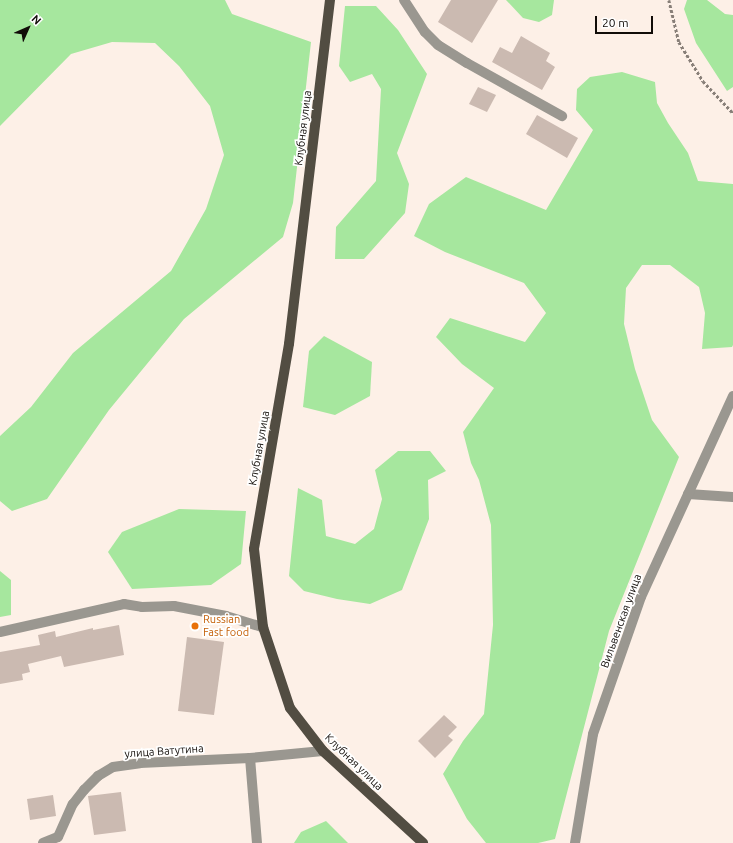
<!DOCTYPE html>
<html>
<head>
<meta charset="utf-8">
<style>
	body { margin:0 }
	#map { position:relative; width:733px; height:843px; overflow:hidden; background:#fdf0e7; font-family:Ubuntu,sans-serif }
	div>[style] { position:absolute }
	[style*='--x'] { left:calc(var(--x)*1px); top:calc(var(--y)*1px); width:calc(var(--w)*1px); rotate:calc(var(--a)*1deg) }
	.green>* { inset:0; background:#a6e79e }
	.building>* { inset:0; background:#cbbab1 }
	.path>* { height:2.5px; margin-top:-1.25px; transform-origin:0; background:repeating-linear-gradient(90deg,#887f78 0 3px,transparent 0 5px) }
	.minor>* { height:10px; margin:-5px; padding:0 5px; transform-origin:5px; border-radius:5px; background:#9a9790 }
	.major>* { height:10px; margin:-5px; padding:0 5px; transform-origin:5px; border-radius:5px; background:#524d42 }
	.dots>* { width:11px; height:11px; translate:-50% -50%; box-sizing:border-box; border:2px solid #fff; border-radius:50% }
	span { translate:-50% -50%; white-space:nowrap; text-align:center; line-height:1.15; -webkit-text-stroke:3.5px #fff; paint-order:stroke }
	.street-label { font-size:11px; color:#110c08 }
	.food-label { font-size:11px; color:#c56008 }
	.left { translate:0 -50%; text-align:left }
	.north { position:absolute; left:8px; top:8px; width:40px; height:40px; -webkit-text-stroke:3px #fff; paint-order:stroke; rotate:45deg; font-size:11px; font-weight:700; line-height:16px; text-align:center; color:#110c08 }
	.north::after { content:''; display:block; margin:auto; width:14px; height:18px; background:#110c08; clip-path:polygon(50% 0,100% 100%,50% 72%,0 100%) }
	.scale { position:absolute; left:595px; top:16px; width:58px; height:18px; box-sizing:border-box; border:2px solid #110c08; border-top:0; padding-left:5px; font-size:12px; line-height:14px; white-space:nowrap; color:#110c08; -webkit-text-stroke:3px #fff; paint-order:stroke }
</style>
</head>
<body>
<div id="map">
	<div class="green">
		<div style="clip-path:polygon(0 0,225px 0,232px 14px,311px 42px,293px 203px,283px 237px,184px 319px,109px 410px,47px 499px,12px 511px,0 501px,0 436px,31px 407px,73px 353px,171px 271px,206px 209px,224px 155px,210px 106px,179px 66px,155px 43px,112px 42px,71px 54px,0 126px)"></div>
		<div style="clip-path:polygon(506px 0,554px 0,552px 15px,539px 22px,523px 18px)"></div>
		<div style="clip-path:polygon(687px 0,707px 0,725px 14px,733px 15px,733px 87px,727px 91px,696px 43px,684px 9px)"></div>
		<div style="clip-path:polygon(345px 6px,376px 6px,398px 30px,427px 74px,397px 153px,409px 184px,405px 213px,364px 259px,335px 259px,336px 227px,376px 181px,381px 89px,372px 74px,350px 82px,339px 66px)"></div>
		<div style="clip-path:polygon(622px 72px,655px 82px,657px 103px,668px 123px,688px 153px,698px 181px,733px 184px,733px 345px,732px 347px,702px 349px,705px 313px,699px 287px,670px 265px,642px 265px,626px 288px,624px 324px,635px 369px,652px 420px,679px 457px,609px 631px,555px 839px,538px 843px,486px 843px,467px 819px,443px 774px,463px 741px,484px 714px,493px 625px,491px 525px,479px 480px,471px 463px,463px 432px,494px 388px,462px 364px,436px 337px,450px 318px,525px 342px,546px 313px,524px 283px,445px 252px,414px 236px,429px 204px,466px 177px,546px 210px,593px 130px,576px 110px,577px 89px,590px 77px)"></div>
		<div style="clip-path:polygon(324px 336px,372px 362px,370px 396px,335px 415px,303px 407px,309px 351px)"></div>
		<div style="clip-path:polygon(398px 451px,430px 451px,446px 471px,428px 480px,429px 519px,402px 590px,370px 604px,337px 599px,304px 591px,289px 576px,298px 488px,322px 500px,326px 536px,355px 544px,374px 529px,382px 499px,375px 470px)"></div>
		<div style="clip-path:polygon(179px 509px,246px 511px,241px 564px,211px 585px,132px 589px,108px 552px,122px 532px)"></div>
		<div style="clip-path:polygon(0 571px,11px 580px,11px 615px,0 617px)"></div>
		<div style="clip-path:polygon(326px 821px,348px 843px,294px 843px,301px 832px)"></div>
	</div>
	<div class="building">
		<div style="clip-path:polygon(451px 0,498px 0,472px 43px,438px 22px)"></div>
		<div style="clip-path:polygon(521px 36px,550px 53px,546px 61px,555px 67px,542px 90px,492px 62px,500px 47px,512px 53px)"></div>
		<div style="clip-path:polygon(478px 87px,496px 95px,487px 112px,469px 104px)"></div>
		<div style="clip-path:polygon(537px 115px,578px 138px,567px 158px,526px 134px)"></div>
		<div style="clip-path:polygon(119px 625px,124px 655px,64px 667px,61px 656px,28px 664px,30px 672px,22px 674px,23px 680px,0 684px,0 652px,40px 645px,38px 635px,55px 631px,56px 637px,93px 628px,93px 630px)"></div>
		<div style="clip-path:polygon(187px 637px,224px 642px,214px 715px,178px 711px)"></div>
		<div style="clip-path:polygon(444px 715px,457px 727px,448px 736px,453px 740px,435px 758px,418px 741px)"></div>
		<div style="clip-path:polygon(121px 792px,126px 831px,94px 835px,88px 796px)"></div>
		<div style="clip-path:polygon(53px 795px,56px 816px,30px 820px,27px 799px)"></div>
	</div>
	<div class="path">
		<div style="--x:669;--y:0;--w:43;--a:76.6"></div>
		<div style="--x:679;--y:42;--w:46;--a:58.4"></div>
		<div style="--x:703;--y:81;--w:44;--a:46.8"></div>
	</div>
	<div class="minor">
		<div style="--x:404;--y:0;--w:38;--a:57"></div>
		<div style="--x:425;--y:32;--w:18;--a:45"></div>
		<div style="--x:438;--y:45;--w:34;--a:32"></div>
		<div style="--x:467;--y:63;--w:109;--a:29.2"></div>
		<div style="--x:688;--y:494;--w:45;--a:3.8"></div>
		<div style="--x:0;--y:632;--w:127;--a:-12.7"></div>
		<div style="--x:124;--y:604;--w:18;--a:9"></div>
		<div style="--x:142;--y:607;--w:32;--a:-2"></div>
		<div style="--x:174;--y:606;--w:53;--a:10.9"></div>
		<div style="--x:226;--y:616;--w:39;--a:17"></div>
		<div style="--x:250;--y:758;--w:85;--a:85.3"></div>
		<div style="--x:43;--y:843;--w:16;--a:-22"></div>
		<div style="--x:58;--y:837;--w:36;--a:-66"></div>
		<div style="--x:73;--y:804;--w:18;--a:-52"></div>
		<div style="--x:84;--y:790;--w:20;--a:-45"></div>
		<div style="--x:98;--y:776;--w:17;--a:-31"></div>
		<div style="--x:113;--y:767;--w:27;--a:-8"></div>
		<div style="--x:140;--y:763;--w:110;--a:-2.6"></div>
		<div style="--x:250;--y:758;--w:73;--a:-5.5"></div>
		<div style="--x:575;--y:843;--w:110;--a:-80.6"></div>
		<div style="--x:593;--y:734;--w:145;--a:-70.7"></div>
		<div style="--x:641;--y:597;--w:221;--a:-65.4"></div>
	</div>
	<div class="major">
		<div style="--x:330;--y:0;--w:346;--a:96.8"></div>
		<div style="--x:289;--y:344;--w:208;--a:99.7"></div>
		<div style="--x:254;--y:549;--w:79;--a:83.4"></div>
		<div style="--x:263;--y:627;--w:85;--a:71.6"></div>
		<div style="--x:290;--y:708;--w:54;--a:52.5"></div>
		<div style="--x:323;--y:751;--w:136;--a:42.6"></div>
	</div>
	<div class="dots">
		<div style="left:195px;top:626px;background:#e8710a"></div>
	</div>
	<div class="street-label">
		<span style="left:303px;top:128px;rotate:-83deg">Клубная улица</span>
		<span style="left:259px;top:448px;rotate:-80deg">Клубная улица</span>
		<span style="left:621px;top:621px;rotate:-70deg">Вильвенская улица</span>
		<span style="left:164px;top:751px;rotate:-4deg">улица Ватутина</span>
		<span style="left:354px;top:762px;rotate:44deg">Клубная улица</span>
	</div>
	<div class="food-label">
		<span class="left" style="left:203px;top:626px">Russian<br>Fast food</span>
	</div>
	<div class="north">N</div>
	<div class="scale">20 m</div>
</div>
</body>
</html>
